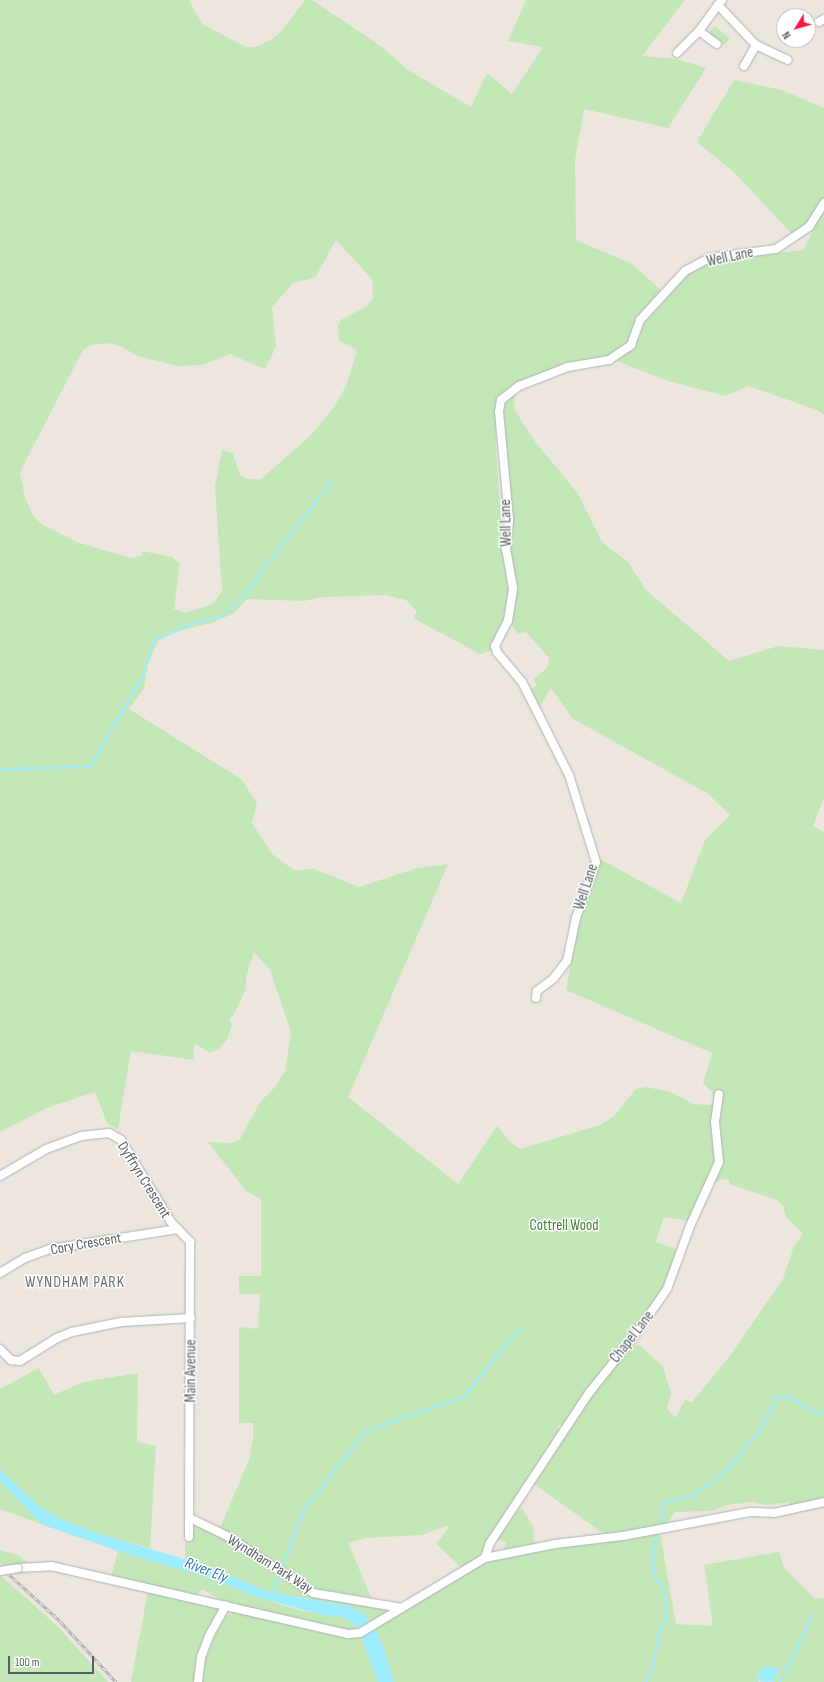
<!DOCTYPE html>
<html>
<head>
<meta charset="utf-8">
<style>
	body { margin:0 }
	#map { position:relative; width:824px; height:1682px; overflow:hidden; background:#ede6df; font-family:"Sofia Sans Condensed",sans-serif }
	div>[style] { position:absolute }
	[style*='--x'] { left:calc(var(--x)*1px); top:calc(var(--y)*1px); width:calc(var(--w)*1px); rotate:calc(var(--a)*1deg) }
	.green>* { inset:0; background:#c4e7b8 }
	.water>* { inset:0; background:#9decff }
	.stream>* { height:1.5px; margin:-0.75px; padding:0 0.75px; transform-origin:0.75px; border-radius:0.75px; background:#9decff }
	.roads { filter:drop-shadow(0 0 1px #adb3b7) drop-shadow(0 0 1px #adb3b7) }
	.minor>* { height:8px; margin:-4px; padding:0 4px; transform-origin:4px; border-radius:4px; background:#fff }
	.rail>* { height:3px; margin-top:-1.5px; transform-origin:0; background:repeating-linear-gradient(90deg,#fff 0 4.5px,#afb0b1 0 9px); box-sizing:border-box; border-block:1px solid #afb0b1 }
	.bridges { filter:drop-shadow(0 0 1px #adb3b7) drop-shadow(0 0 1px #adb3b7) }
	.minor-bridge>* { height:8px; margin:-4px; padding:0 4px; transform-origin:4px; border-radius:4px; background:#fff }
	span { translate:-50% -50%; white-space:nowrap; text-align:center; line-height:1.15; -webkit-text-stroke:3px #fff; paint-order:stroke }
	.street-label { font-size:15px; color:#585f62 }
	.park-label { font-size:15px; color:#3e852d }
	.neighbourhood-label { font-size:16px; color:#697174; letter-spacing:1px }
	.water-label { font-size:16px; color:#2d7e9d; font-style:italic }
	.north { position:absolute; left:776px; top:8px; width:40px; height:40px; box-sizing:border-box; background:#fff; border:1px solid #bcbfc0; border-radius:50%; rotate:233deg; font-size:11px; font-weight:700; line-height:16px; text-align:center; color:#585f62 }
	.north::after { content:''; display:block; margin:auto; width:14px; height:18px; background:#f81a3e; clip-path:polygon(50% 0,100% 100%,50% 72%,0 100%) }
	.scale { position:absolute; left:8px; top:1656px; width:86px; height:18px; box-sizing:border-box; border:2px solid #585f62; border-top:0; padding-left:5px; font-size:12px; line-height:14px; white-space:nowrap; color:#585f62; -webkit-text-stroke:3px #fff; paint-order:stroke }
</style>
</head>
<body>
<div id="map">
	<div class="green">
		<div style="clip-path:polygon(evenodd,0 0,189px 0,202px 24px,246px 47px,255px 47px,272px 39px,282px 31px,305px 0,312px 0,382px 47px,408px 70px,471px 107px,487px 73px,512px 94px,543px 47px,508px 41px,526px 0,685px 0,642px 56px,677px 59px,706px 68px,668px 128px,584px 109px,575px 160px,576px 240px,632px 264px,661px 290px,635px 322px,645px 323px,687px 275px,712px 261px,803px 250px,824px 208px,824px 415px,817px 410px,748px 386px,726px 396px,668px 381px,614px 360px,561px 363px,554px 370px,510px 386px,499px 398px,496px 412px,496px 450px,504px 562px,510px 603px,502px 626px,492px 643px,491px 651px,480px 654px,413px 618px,417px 611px,406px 600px,385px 595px,322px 597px,304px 601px,247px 599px,234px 613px,212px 623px,177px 631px,158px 641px,148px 664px,144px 688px,129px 709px,241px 779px,257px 803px,252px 823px,272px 854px,294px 870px,314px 869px,359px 887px,417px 868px,448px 864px,348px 1097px,458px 1184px,497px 1126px,510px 1142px,520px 1149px,600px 1125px,614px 1116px,636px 1089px,646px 1087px,671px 1092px,693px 1104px,710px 1105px,714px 1100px,712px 1092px,703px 1083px,712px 1053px,566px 990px,578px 925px,600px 859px,681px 903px,705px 840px,730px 815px,707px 793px,573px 719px,551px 688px,538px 709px,530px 690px,537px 685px,533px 680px,548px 667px,549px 658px,526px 632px,517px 634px,510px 620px,516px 594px,510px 565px,501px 414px,503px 403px,515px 393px,514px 409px,536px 443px,577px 492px,602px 542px,628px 562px,646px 590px,729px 661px,778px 646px,824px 650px,824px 798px,813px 826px,824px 832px,824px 1498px,789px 1508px,789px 1502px,767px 1505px,751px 1502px,727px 1505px,712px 1511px,675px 1512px,667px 1524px,607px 1536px,534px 1484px,564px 1436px,570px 1432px,568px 1430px,593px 1391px,629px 1347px,640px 1345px,663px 1367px,671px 1393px,667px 1408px,675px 1418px,685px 1400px,692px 1402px,729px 1357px,783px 1279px,794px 1246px,803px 1234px,786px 1217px,783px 1206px,777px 1200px,729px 1184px,729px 1179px,720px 1180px,706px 1186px,690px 1221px,664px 1217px,656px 1242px,680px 1250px,666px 1289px,563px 1426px,559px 1425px,558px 1428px,561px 1431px,479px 1556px,462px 1568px,461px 1567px,436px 1544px,449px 1527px,446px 1526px,422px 1535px,366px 1538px,348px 1543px,371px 1597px,314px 1589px,220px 1528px,250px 1457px,253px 1439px,253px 1423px,239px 1423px,239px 1327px,258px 1329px,260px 1294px,239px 1294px,239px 1276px,261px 1276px,261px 1199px,246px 1191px,208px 1142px,231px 1143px,240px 1139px,260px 1102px,274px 1088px,285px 1071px,291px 1032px,270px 970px,254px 952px,246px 977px,246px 989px,233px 1016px,229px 1018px,232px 1026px,227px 1039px,220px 1048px,210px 1053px,194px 1043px,194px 1060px,131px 1051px,118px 1129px,107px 1123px,95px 1092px,47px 1108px,0 1132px,0 0,336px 240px,372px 279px,373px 298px,367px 306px,341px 320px,338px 325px,339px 341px,357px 350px,347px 384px,334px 407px,311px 435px,261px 479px,248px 479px,240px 475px,233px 453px,222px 450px,215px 486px,222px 591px,214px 603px,186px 613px,174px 609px,180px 564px,172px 557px,142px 551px,142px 556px,130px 558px,77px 542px,43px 525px,34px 517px,25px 498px,20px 472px,83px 350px,91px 345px,107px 343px,121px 346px,137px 356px,178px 366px,203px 365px,230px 354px,265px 369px,276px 347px,272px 307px,293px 283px,315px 278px,336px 240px)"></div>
		<div style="clip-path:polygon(715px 26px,730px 39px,724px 45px,708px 33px)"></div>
		<div style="clip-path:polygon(734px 80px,782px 90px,824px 108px,824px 198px,811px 221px,800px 230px,791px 233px,733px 171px,699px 144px,698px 140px)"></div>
		<div style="clip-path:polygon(39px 1368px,54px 1395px,83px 1382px,138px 1373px,137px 1442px,156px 1446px,150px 1548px,96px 1533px,60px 1519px,38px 1506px,0 1470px,0 1389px)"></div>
		<div style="clip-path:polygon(0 1481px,43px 1525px,0 1509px)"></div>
		<div style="clip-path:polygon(521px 1507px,533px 1526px,534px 1543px,537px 1546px,503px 1551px,506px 1542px,495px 1539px)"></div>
		<div style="clip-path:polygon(185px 1522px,189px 1525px,209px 1528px,298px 1587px,391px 1611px,370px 1622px,364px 1614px,349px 1606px,269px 1592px,185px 1559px)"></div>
		<div style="clip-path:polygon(660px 1533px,676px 1624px,713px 1626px,704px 1565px,779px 1552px,784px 1568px,815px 1599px,824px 1598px,824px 1682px,774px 1682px,779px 1670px,766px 1666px,757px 1675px,759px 1682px,394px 1682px,385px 1651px,375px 1629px,446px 1583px,493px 1558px)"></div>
		<div style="clip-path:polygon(0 1550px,18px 1555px,27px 1562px,5px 1567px,0 1563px)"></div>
		<div style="clip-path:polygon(118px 1551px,210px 1578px,257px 1597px,302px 1611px,344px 1617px,358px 1628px,352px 1630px,331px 1627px,223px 1601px,202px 1589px,196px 1595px,111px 1577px)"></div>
		<div style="clip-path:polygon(0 1575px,57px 1626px,108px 1682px,0 1682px)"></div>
		<div style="clip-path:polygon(148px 1591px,216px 1607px,218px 1610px,203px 1641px,194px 1682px,131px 1682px)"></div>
		<div style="clip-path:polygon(237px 1611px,323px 1633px,348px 1638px,361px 1636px,378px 1682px,202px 1682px,203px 1665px,219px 1626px,227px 1615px)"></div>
	</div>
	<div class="water">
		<div style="clip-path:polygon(0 1470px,38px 1506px,60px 1519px,96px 1533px,205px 1565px,269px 1592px,349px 1606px,364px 1614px,370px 1622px,358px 1628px,344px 1617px,326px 1616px,257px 1597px,210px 1578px,121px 1552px,43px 1525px,0 1481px)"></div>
		<div style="clip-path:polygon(375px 1629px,385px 1651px,394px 1682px,378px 1682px,361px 1636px)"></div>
		<div style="clip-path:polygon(766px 1666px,779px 1668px,774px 1682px,758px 1681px,759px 1671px)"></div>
	</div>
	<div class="stream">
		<div style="--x:0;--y:769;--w:90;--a:-1.3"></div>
		<div style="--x:90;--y:767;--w:105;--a:-59.8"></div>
		<div style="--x:143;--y:676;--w:37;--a:-73"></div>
		<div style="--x:154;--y:641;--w:42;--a:-24.1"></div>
		<div style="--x:192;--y:624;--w:32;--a:-14"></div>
		<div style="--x:223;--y:616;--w:28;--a:-45"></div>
		<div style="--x:243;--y:596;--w:144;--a:-52.3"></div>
		<div style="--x:661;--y:1524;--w:7;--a:-63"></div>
		<div style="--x:664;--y:1518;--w:15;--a:-98"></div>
		<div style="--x:662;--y:1503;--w:32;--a:-13"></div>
		<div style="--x:693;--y:1496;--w:44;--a:-37.6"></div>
		<div style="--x:728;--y:1469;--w:53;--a:-50.3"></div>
		<div style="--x:762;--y:1428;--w:33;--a:-65"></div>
		<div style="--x:776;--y:1398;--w:9;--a:-13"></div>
		<div style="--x:785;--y:1396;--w:6;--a:18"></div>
		<div style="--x:791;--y:1398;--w:31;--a:31"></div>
		<div style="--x:818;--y:1414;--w:7;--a:-34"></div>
		<div style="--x:282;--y:1568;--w:62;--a:-69.2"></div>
		<div style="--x:304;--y:1510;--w:100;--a:-51.9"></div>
		<div style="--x:366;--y:1431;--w:103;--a:-19.3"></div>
		<div style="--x:463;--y:1397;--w:89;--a:-50"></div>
		<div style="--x:272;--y:1593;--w:18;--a:-68"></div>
		<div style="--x:646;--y:1682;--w:16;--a:-63"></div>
		<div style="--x:653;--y:1668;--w:35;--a:-82"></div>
		<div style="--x:658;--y:1633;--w:15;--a:-58"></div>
		<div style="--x:666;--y:1620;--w:26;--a:-92"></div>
		<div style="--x:665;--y:1594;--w:11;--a:-112"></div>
		<div style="--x:661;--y:1584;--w:5;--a:-158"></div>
		<div style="--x:656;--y:1582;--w:12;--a:-104"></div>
		<div style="--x:653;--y:1570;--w:35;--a:-85"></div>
		<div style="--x:780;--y:1682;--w:26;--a:-61"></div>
		<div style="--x:793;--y:1659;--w:48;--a:-66.6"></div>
	</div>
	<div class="roads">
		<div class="minor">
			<div style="--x:722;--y:0;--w:6;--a:129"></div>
			<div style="--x:718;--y:5;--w:55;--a:46.5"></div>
			<div style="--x:756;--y:45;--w:35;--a:25"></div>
			<div style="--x:819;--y:22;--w:6;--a:-31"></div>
			<div style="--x:699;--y:31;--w:22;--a:36"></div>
			<div style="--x:677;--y:53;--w:31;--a:-45"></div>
			<div style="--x:699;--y:31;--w:32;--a:-54"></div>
			<div style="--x:744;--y:66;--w:24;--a:-60"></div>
			<div style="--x:536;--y:998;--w:7;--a:-82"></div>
			<div style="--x:537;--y:991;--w:21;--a:-37"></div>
			<div style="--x:554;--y:978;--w:21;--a:-53"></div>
			<div style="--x:567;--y:961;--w:44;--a:-78.2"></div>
			<div style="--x:576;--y:918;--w:59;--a:-70.3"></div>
			<div style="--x:596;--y:862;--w:91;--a:-107.2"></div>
			<div style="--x:569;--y:775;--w:104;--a:-116.8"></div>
			<div style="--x:522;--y:682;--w:39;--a:-130"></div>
			<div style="--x:497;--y:652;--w:6;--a:-108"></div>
			<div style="--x:495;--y:646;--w:28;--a:-63"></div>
			<div style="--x:508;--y:621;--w:33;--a:-81"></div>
			<div style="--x:513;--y:588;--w:39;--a:-100"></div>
			<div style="--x:506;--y:550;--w:31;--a:-84"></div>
			<div style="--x:509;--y:519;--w:107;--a:-95.3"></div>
			<div style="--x:499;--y:412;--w:12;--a:-81"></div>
			<div style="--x:501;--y:400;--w:23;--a:-38"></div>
			<div style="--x:519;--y:386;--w:53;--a:-21.2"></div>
			<div style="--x:568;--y:367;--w:42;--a:-9.7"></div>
			<div style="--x:609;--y:360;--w:27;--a:-34"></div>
			<div style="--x:631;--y:345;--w:27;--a:-70"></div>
			<div style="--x:640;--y:320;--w:67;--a:-47.4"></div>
			<div style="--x:685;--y:271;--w:27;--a:-28"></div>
			<div style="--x:709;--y:258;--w:68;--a:-7.7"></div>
			<div style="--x:776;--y:249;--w:40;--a:-34"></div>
			<div style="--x:809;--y:227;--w:28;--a:-58"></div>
			<div style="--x:0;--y:1176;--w:53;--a:-30.4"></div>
			<div style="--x:46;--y:1149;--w:37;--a:-20"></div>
			<div style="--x:81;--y:1136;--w:28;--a:-6"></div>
			<div style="--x:109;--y:1133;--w:14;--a:30"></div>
			<div style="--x:121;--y:1140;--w:96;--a:58.6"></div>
			<div style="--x:171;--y:1222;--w:28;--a:46"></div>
			<div style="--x:190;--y:1242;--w:295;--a:90.2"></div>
			<div style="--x:0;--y:1273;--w:29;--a:-31"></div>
			<div style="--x:25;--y:1258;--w:27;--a:-20"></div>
			<div style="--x:50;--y:1249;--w:129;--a:-8.9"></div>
			<div style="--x:0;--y:1349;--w:16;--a:45"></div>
			<div style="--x:11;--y:1360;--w:9;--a:6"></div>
			<div style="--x:20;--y:1361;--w:44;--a:-31.9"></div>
			<div style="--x:57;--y:1338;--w:16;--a:-22"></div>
			<div style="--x:72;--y:1332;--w:50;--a:-11.5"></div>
			<div style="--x:121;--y:1322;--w:70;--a:-3.3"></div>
			<div style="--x:190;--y:1518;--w:43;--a:26"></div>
			<div style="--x:229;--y:1537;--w:101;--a:33.7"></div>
			<div style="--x:313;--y:1593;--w:90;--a:9.6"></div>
			<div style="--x:485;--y:1558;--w:16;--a:-72"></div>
			<div style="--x:490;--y:1543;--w:180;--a:-56.6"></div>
			<div style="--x:589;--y:1393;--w:70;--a:-51.3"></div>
			<div style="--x:633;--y:1338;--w:60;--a:-55.2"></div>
			<div style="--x:667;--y:1289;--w:67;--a:-69.9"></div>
			<div style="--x:690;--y:1226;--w:70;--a:-65.6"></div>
			<div style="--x:719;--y:1162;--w:40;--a:-95.7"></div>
			<div style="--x:715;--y:1122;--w:28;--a:-82"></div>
			<div style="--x:18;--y:1568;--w:33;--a:-3"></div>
			<div style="--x:51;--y:1566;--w:305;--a:12.9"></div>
			<div style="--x:348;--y:1634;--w:12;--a:-5"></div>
			<div style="--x:360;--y:1633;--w:146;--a:-31"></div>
			<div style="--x:485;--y:1558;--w:71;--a:-11.3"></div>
			<div style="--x:555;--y:1544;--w:68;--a:-6.7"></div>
			<div style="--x:623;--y:1536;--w:129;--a:-10.7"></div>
			<div style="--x:750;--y:1512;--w:24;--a:2"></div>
			<div style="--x:774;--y:1513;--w:51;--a:-12.4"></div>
			<div style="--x:198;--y:1682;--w:25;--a:-83"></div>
			<div style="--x:201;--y:1657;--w:22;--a:-69"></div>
			<div style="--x:209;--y:1636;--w:35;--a:-61"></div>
		</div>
	</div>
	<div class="rail">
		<div style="--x:0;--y:1566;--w:81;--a:42.5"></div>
		<div style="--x:60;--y:1621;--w:83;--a:47.4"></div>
	</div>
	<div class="bridges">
		<div class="minor-bridge">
			<div style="--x:0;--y:1571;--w:18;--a:-9"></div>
		</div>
	</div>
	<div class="street-label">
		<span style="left:730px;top:257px;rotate:-12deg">Well Lane</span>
		<span style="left:506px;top:523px;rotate:-91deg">Well Lane</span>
		<span style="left:586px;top:887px;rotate:-72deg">Well Lane</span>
		<span style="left:144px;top:1180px;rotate:58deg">Dyffryn Crescent</span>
		<span style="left:86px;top:1244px;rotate:-10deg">Cory Crescent</span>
		<span style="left:632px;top:1337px;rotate:-52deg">Chapel Lane</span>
		<span style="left:191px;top:1371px;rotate:-90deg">Main Avenue</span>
		<span style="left:270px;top:1564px;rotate:32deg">Wyndham Park Way</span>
	</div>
	<div class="park-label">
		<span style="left:564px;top:1226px">Cottrell Wood</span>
	</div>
	<div class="neighbourhood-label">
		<span style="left:75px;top:1283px">WYNDHAM PARK</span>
	</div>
	<div class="water-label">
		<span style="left:206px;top:1571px;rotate:21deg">River Ely</span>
	</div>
	<div class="north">N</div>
	<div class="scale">100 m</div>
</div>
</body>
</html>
